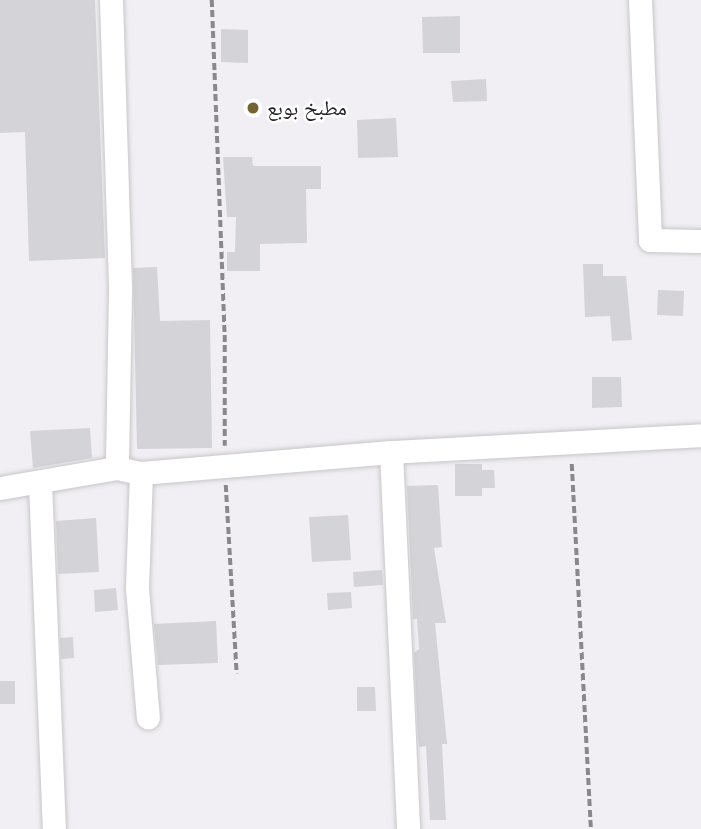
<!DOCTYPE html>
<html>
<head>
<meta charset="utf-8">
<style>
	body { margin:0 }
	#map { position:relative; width:701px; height:829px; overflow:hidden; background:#f1eff3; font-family:"PT Sans","Noto Naskh Arabic",sans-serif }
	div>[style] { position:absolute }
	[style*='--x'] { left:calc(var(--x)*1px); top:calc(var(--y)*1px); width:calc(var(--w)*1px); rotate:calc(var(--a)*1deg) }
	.building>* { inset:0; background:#d4d3d7 }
	.path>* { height:3.5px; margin-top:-1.75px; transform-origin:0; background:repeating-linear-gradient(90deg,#89888b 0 7px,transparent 0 10.5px) }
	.roads { filter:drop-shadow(0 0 2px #c7c6ca) drop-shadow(0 0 2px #c7c6ca) }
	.minor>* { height:23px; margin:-11.5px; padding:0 11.5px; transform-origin:11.5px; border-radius:11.5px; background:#fff }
	.dots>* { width:19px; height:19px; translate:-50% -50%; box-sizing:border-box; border:4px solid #fff; border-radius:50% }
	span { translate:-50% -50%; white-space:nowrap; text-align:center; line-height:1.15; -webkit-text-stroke:5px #fff; paint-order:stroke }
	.poi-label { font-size:21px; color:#242325 }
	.left { translate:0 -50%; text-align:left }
</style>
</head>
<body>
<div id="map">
	<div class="building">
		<div style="clip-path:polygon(0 0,95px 0,105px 258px,29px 261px,25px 132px,0 133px)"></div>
		<div style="clip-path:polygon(460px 16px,460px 53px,423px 53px,422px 17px)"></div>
		<div style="clip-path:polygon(221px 29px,248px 30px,248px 63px,221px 62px)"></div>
		<div style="clip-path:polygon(486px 79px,487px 101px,453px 102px,451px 81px)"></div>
		<div style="clip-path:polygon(396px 118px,398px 157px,358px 158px,357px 120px)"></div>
		<div style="clip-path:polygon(223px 157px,252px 157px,253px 166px,321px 166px,321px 189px,306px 189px,307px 243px,260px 244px,260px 271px,227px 271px,227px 252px,235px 252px,236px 217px,227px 217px)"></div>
		<div style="clip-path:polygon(583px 264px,603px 264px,603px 276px,626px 276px,632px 340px,612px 341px,610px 316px,585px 317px)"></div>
		<div style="clip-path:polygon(157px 267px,160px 321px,210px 320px,212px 448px,137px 449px,133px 268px)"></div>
		<div style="clip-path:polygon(658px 290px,684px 291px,683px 316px,657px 315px)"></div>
		<div style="clip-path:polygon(592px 377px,621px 377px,622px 407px,592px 408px)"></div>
		<div style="clip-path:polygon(90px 428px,92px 458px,33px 468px,30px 431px)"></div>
		<div style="clip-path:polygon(455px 464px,482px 464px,482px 470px,494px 470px,495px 488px,482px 488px,482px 496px,455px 496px)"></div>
		<div style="clip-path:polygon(438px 485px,442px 547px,434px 548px,446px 623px,435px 623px,447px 744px,442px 744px,446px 820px,430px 820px,426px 746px,419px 747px,418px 738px,414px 653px,419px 649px,417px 619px,413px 619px,407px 486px)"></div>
		<div style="clip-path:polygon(348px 515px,351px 560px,312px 562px,309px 517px)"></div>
		<div style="clip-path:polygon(96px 518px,99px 572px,58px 574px,56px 521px)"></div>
		<div style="clip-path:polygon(382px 570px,383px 585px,354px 587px,353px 572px)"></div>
		<div style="clip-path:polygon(116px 588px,118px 610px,95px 612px,94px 590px)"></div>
		<div style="clip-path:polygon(351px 592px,352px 608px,328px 610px,327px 593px)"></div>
		<div style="clip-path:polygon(216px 621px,218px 663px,158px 665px,154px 624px)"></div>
		<div style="clip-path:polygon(73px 637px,74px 658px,61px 659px,60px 638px)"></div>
		<div style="clip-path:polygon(0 681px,15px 681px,15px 704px,0 704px)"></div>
		<div style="clip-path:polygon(357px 687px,375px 687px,376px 711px,357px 711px)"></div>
	</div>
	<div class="path">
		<div style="--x:212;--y:0;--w:335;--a:87.8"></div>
		<div style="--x:225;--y:335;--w:111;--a:90"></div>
		<div style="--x:572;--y:464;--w:365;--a:87"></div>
		<div style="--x:226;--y:485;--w:189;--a:86.7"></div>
	</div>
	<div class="roads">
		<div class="minor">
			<div style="--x:111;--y:0;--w:291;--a:88.2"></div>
			<div style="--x:120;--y:291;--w:177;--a:91"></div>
			<div style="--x:640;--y:0;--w:240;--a:87.6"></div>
			<div style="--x:650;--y:240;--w:51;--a:1.1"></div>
			<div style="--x:391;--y:452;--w:377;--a:87.4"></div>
			<div style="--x:141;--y:473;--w:115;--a:92"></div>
			<div style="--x:137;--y:588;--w:130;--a:85.2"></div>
			<div style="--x:40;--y:483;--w:346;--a:87.7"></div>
			<div style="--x:0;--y:488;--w:119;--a:-9.7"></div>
			<div style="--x:117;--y:468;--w:25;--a:12"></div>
			<div style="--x:141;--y:473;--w:251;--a:-4.8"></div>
			<div style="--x:391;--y:452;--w:310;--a:-3.1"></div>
		</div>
	</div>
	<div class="dots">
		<div style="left:253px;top:108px;background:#746432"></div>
	</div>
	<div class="poi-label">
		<span class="left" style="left:267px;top:108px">مطبخ بوبع</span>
	</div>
</div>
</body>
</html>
